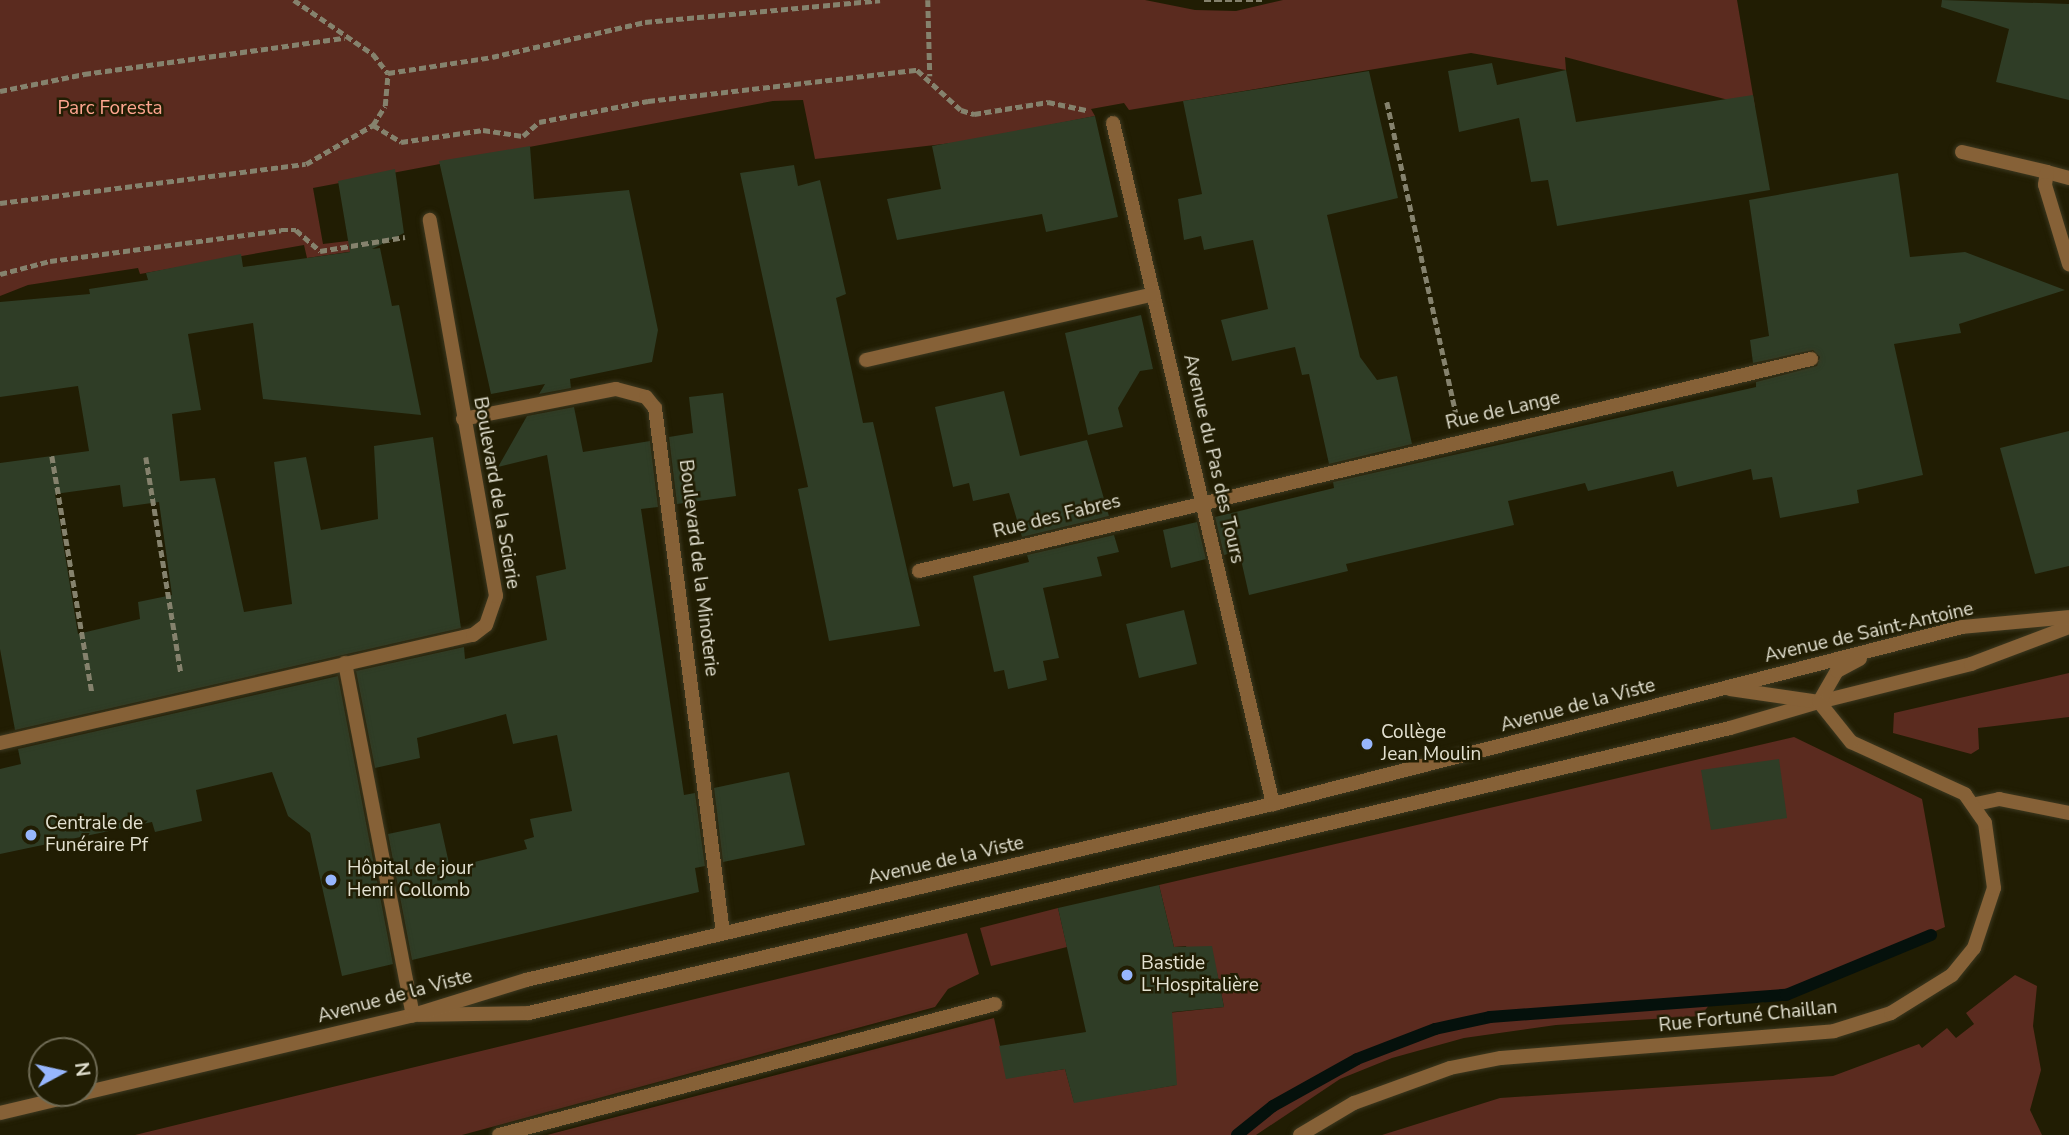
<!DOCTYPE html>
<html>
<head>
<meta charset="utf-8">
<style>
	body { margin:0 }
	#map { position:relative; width:2069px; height:1135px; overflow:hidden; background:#211d03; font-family:"Nunito Sans",sans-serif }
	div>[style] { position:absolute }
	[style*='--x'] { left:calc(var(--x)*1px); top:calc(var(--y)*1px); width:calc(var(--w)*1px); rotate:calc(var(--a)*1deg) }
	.green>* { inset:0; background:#5b2b1f }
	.stream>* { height:12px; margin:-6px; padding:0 6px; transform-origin:6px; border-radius:6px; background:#05110c }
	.building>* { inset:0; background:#2f3d26 }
	.path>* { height:4.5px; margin-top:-2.25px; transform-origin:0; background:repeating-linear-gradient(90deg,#85826d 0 7px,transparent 0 10.5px) }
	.roads { filter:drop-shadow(0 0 2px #3c3820) drop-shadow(0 0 2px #3c3820) }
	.service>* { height:14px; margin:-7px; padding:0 7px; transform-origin:7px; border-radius:7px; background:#866137 }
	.minor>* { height:14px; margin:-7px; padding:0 7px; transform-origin:7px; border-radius:7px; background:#866137 }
	.tertiary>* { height:14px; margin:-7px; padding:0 7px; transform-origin:7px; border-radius:7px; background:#866137 }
	.dots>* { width:19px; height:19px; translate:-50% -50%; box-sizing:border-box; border:4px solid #211d03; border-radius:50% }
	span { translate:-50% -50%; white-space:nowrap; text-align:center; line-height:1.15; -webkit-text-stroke:5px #211d03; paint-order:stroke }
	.park-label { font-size:19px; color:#ffa690 }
	.street-label { font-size:19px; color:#e3e1d1 }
	.poi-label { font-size:19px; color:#e3e1d1 }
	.left { translate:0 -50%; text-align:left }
	.north { position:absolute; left:28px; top:1037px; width:70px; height:70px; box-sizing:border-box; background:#211d03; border:2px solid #6f6b55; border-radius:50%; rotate:82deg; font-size:19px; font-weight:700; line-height:28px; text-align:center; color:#e3e1d1 }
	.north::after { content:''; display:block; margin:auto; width:24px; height:32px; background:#97b6fd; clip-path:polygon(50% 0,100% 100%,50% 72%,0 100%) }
</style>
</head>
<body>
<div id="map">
	<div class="green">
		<div style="clip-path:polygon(0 0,1145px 0,1195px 10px,1236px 11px,1283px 0,1737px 0,1755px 107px,1565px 57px,1566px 70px,1471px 53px,1129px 110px,1124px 103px,1091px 109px,1095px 116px,969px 141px,815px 159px,803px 100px,773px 101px,313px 188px,323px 244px,364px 239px,355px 251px,307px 258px,304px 245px,140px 274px,138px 268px,28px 285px,0 296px)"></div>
		<div style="clip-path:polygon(2069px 673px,2069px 717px,1978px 728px,1979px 749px,1971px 754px,1893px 733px,1894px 713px)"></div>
		<div style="clip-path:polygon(1794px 737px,1922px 799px,1945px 927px,1788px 992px,1712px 1001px,1701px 1016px,1556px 1025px,1464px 1038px,1392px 1058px,1340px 1079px,1256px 1135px,547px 1135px,994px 1018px,1007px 1078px,1065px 1069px,1074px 1102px,1176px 1085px,1168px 1013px,1224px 1007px,1217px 973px,1188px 955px,1186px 946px,1174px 947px,1159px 885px)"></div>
		<div style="clip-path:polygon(1058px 908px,1067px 947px,991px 966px,980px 928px)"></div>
		<div style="clip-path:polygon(967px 933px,979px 974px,948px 989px,935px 1007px,462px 1135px,135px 1135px)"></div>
		<div style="clip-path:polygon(2015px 975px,2037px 986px,2033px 1026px,2041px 1070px,2030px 1110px,2042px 1135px,1382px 1135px,1500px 1098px,1833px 1076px,1919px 1044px,1922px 1048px,1947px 1028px,1956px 1038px,1974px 1024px,1966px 1013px)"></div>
	</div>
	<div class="stream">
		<div style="--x:1237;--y:1135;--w:46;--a:-38.9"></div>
		<div style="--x:1273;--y:1106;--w:96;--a:-29.2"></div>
		<div style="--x:1357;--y:1059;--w:84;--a:-21"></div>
		<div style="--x:1435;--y:1029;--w:56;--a:-12.3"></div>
		<div style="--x:1490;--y:1017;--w:297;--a:-4.3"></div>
		<div style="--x:1786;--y:995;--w:157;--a:-22.5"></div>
	</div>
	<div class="building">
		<div style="clip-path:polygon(1942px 0,2069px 4px,2069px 100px,1996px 82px,2009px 29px,1941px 7px)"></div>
		<div style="clip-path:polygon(1492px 63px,1497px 85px,1566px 70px,1576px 122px,1753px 95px,1770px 190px,1557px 226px,1548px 180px,1531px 182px,1519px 118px,1459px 132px,1448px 71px)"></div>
		<div style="clip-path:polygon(1369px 71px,1398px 198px,1327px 215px,1360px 357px,1377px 380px,1397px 376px,1412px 444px,1329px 464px,1309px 374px,1302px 375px,1295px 347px,1232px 361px,1221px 320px,1268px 309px,1253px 240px,1204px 250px,1201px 236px,1184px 240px,1178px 199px,1202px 194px,1183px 101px)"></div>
		<div style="clip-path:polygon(1095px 116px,1118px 217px,1046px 232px,1042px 214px,897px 240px,887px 199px,941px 189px,932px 146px)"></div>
		<div style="clip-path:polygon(530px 146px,534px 199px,629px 190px,658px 330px,652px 362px,570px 379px,571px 388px,539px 394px,545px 384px,491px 394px,439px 161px)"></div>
		<div style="clip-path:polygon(794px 165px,798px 186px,820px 180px,846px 294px,836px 298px,863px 423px,873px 422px,920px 626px,829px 641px,798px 489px,808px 487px,740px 173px)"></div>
		<div style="clip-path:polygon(evenodd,395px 169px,404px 233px,372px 249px,380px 248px,392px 306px,399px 305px,421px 415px,263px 399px,253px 323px,188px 334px,201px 410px,172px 414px,180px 481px,215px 478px,244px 612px,292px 604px,274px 462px,306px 457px,321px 530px,378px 519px,374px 446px,433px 437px,461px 628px,15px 730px,0 649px,0 463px,89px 451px,78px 386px,0 397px,0 302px,90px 294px,89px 289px,148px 280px,146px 273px,241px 254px,243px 267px,350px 252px,338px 181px,395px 169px,120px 485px,123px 507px,159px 502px,172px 595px,138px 602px,140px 619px,78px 634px,55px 494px,120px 485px)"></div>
		<div style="clip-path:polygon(1898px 173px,1910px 257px,1965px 252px,2065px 290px,1959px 324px,1961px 333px,1894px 344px,1923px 475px,1857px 490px,1859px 503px,1780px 518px,1772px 477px,1753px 480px,1751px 469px,1677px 487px,1673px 471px,1588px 491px,1585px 483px,1508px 501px,1514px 525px,1346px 564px,1348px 571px,1249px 595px,1239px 551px,1224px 555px,1215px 517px,1334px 488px,1333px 482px,1756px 387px,1756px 382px,1817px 366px,1820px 357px,1813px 350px,1753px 363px,1750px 340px,1769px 336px,1749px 200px)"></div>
		<div style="clip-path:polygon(1141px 315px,1153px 369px,1140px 371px,1118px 408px,1123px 427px,1088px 435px,1065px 333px)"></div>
		<div style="clip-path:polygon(1004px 391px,1020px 456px,1087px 440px,1109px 516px,1022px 537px,1009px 493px,973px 501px,969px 483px,953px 487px,935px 407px)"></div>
		<div style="clip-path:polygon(723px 393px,736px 496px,677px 504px,669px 437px,693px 433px,689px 397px)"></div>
		<div style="clip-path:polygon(574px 407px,583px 452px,650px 441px,658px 507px,641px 509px,684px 795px,695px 793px,705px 866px,695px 868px,699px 892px,412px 960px,388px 834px,440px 823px,450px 868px,527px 849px,524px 840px,534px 837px,530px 819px,572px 811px,557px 735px,513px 744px,506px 714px,417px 738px,420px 758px,375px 768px,356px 671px,464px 647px,465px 659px,547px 640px,536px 576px,566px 569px,547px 455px,498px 467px,527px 416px)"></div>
		<div style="clip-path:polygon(2069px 431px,2069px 566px,2035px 574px,2000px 448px)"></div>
		<div style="clip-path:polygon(1197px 522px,1206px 559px,1171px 568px,1163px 530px)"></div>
		<div style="clip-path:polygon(1114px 535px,1119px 552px,1097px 557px,1102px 576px,1043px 588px,1059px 658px,1043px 661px,1047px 680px,1008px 689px,1004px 670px,994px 672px,973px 576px,1029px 562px,1027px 555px)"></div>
		<div style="clip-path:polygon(1184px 610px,1197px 664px,1139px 678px,1126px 624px)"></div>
		<div style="clip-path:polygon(338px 676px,393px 964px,342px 976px,310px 833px,288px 816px,272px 772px,196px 790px,202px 821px,155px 832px,152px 822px,0 854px,0 769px,21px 764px,18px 749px)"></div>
		<div style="clip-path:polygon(1779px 759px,1787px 818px,1711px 830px,1701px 770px)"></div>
		<div style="clip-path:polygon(789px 772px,805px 845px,723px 862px,714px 788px)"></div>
		<div style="clip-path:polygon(1159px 885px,1174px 947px,1212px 946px,1224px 1007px,1172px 1012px,1177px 1085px,1074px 1103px,1065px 1069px,1006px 1079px,999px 1046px,1086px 1032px,1058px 908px)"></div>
	</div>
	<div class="path">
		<div style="--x:294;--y:0;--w:96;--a:34.4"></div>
		<div style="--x:373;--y:54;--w:24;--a:52"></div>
		<div style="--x:388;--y:73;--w:105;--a:-8.7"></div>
		<div style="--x:492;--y:57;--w:157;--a:-12.9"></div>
		<div style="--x:645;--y:22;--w:236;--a:-5.3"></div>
		<div style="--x:928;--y:0;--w:76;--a:88.5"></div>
		<div style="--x:1204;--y:0;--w:58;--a:0"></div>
		<div style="--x:0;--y:91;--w:86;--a:-11.4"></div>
		<div style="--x:84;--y:74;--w:263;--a:-7.9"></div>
		<div style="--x:1387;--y:102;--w:318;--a:77.5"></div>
		<div style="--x:373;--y:125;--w:33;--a:31"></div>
		<div style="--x:401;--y:142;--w:83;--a:-8.3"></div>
		<div style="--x:483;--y:130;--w:40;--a:8.5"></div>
		<div style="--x:523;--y:136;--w:21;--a:-41"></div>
		<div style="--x:539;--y:122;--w:111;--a:-10.9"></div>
		<div style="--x:648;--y:101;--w:271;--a:-6.6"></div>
		<div style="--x:917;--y:70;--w:59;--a:42.3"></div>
		<div style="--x:961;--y:110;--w:14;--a:17"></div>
		<div style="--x:974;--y:114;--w:75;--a:-9.2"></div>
		<div style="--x:1048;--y:102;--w:40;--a:12"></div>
		<div style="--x:0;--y:203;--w:308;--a:-7.3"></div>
		<div style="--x:306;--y:164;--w:78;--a:-30.2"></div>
		<div style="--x:373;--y:125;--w:22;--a:-58"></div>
		<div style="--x:385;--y:106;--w:33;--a:-85"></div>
		<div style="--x:0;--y:274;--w:52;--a:-14.6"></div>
		<div style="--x:50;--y:261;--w:233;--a:-7.6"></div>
		<div style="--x:281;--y:230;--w:15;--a:0"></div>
		<div style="--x:296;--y:230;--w:32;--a:41"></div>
		<div style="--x:320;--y:251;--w:86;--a:-9.4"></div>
		<div style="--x:52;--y:456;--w:239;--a:80.4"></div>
		<div style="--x:146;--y:457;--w:220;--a:80.8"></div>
	</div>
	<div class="roads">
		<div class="service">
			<div style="--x:418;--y:1015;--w:111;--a:-1"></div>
			<div style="--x:529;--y:1013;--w:1234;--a:-13.35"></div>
			<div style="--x:1730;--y:728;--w:93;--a:-16.3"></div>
			<div style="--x:499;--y:1135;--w:513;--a:-14.79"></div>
		</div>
		<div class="minor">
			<div style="--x:1113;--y:123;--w:700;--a:76.78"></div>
			<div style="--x:1962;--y:152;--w:87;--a:13.2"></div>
			<div style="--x:2069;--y:178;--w:23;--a:-165"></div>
			<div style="--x:2047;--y:172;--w:13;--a:99"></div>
			<div style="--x:2045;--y:185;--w:83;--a:73.1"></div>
			<div style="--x:866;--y:360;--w:295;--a:-12.9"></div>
			<div style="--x:463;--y:419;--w:156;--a:-11.1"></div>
			<div style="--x:616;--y:389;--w:31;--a:15"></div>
			<div style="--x:646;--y:397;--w:14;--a:51"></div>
			<div style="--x:655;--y:408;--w:529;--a:82.62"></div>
			<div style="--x:919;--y:571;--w:917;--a:-13.37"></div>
			<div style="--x:345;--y:663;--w:359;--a:79.1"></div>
			<div style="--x:0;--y:743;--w:485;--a:-12.9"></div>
			<div style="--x:473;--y:635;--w:16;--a:-38"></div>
			<div style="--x:486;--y:625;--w:31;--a:-71"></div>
			<div style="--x:496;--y:596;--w:382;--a:-100"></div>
			<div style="--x:1976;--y:804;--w:24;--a:-12"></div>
			<div style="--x:1999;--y:799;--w:71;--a:11.3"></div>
		</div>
		<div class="tertiary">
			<div style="--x:1730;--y:689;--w:90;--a:8.3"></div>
			<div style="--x:1819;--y:702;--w:157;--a:-14"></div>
			<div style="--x:1971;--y:664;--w:105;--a:-20.7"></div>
			<div style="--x:1819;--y:702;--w:36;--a:-60"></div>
			<div style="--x:1837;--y:671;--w:26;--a:-28"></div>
			<div style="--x:84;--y:1093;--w:338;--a:-13.3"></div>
			<div style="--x:413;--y:1015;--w:118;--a:-17.2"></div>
			<div style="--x:526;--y:980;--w:767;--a:-13.26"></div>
			<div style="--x:1273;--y:804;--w:711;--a:-14.41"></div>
			<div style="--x:1962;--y:627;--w:107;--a:-5.3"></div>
			<div style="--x:0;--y:1113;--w:86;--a:-13.4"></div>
			<div style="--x:1300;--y:1135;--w:63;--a:-30.7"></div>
			<div style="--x:1354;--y:1103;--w:102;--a:-20"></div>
			<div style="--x:1450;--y:1068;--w:52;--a:-11.1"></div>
			<div style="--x:1501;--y:1058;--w:334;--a:-4.6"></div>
			<div style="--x:1834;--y:1031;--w:60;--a:-17.5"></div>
			<div style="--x:1891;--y:1013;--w:72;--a:-31.9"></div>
			<div style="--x:1952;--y:975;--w:35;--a:-51"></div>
			<div style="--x:1974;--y:948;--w:63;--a:-71.6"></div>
			<div style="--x:1994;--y:888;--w:66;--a:-97.9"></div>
			<div style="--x:1985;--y:823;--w:35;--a:-125"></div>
			<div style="--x:1965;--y:794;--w:125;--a:-155.5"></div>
			<div style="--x:1851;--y:742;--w:51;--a:-128.7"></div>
		</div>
	</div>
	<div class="dots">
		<div style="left:1367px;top:744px;background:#97b6fd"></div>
		<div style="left:31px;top:835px;background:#97b6fd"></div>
		<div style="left:331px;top:880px;background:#97b6fd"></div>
		<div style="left:1127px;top:975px;background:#97b6fd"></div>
	</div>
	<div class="park-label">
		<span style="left:110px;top:109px">Parc Foresta</span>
	</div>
	<div class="street-label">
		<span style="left:1503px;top:411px;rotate:-13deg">Rue de Lange</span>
		<span style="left:1213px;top:459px;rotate:77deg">Avenue du Pas des Tours</span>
		<span style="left:496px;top:493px;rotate:80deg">Boulevard de la Scierie</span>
		<span style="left:1057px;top:517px;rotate:-14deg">Rue des Fabres</span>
		<span style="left:698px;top:568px;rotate:83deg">Boulevard de la Minoterie</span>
		<span style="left:1869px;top:633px;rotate:-13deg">Avenue de Saint-Antoine</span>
		<span style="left:1578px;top:706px;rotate:-15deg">Avenue de la Viste</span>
		<span style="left:946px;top:861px;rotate:-13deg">Avenue de la Viste</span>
		<span style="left:395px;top:997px;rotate:-15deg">Avenue de la Viste</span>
		<span style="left:1748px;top:1017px;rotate:-6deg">Rue Fortuné Chaillan</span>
	</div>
	<div class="poi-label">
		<span class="left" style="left:1381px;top:744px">Collège<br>Jean Moulin</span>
		<span class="left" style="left:45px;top:835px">Centrale de<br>Funéraire Pf</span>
		<span class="left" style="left:347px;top:880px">Hôpital de jour<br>Henri Collomb</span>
		<span class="left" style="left:1141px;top:975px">Bastide<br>L'Hospitalière</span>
	</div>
	<div class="north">N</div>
</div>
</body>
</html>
